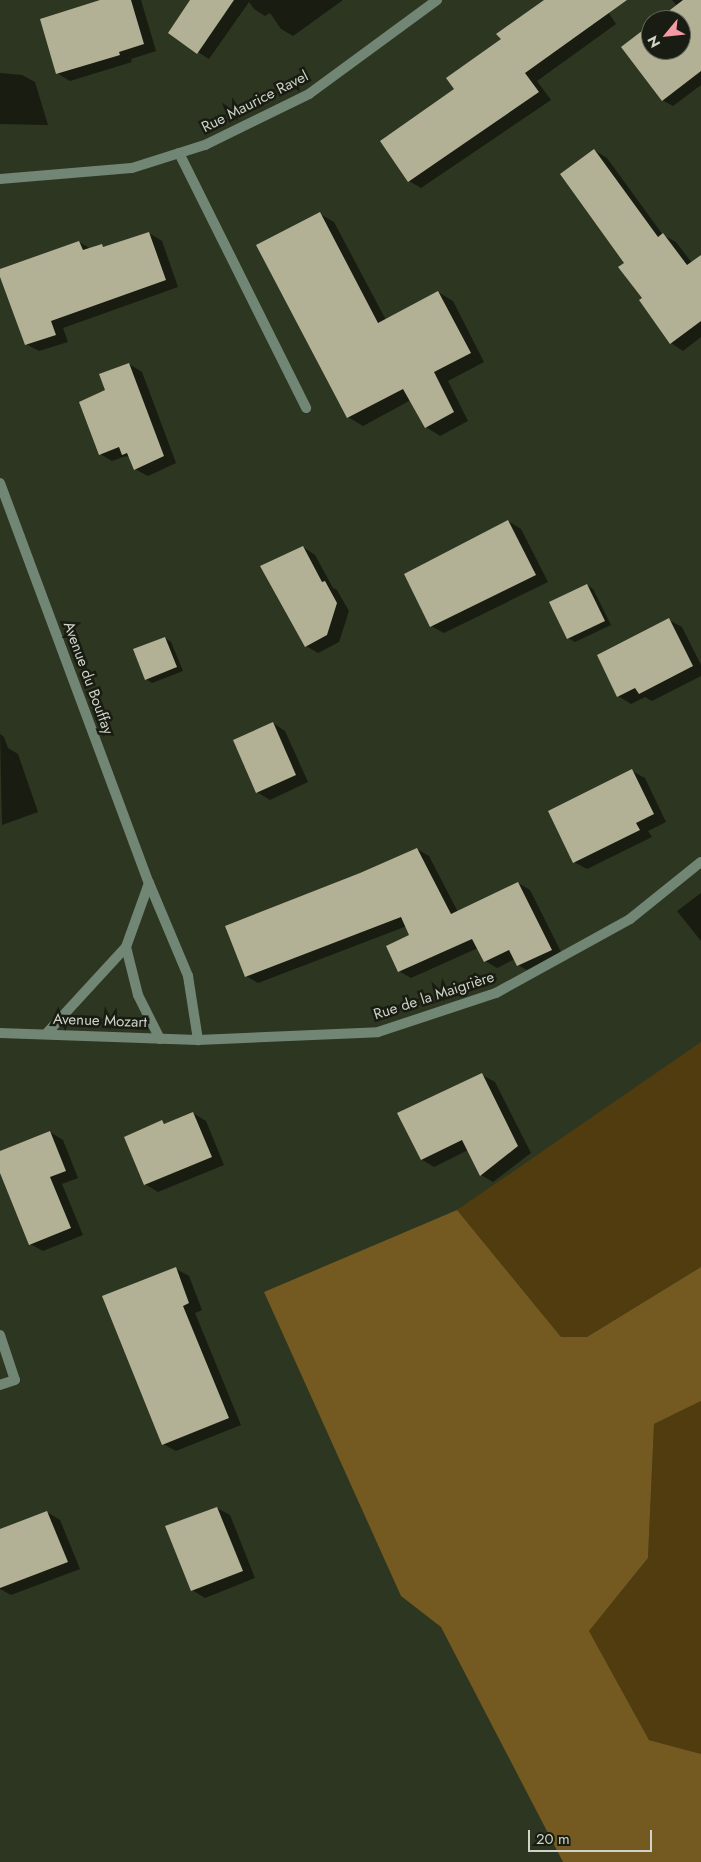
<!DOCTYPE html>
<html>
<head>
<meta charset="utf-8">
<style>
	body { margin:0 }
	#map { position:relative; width:701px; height:1862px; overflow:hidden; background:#2d3620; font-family:Jost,sans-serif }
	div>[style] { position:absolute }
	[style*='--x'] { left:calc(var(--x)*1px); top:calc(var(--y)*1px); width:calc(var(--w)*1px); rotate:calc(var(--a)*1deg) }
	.green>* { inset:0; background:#513c0f }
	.forest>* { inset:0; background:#745920 }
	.shadow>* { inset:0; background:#0007 }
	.building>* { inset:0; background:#b3b195 }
	.minor>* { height:10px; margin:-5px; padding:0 5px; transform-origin:5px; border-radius:5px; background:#718674 }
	span { translate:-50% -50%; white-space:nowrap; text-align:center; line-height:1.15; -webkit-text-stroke:5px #181c12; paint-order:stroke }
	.street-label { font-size:15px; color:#ced4c7 }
	.north { position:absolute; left:641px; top:10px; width:50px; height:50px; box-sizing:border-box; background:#181c12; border:1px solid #61665a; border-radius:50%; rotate:242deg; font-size:14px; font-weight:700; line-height:20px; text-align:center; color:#ced4c7 }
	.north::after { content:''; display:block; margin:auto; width:18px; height:22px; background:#f49aa2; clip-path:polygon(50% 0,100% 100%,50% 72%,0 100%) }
	.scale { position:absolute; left:528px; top:1830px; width:124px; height:22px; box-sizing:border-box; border:2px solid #ced4c7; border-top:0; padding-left:6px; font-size:15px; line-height:18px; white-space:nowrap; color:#ced4c7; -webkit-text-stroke:4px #181c12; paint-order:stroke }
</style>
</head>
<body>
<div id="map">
	<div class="green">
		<div style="clip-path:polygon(701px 1042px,701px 1267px,587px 1337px,561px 1337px,457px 1210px)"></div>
		<div style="clip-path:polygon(701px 1401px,701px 1754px,649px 1740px,589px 1631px,648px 1558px,654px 1424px)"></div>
	</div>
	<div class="forest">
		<div style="clip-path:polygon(457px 1210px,561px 1337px,587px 1337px,701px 1267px,701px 1401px,654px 1424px,648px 1558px,589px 1631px,649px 1740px,701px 1754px,701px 1862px,563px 1862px,441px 1627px,401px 1596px,264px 1292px)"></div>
	</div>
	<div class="shadow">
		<div style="clip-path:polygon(105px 0,141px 0,156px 51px,131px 59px,132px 62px,70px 81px,57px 73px)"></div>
		<div style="clip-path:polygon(197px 0,343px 0,293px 36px,281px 29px,270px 13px,265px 16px,254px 9px,249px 2px,209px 59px,198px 52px)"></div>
		<div style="clip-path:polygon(546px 0,600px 0,616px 24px,537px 81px,551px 100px,421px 188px,409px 181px,456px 89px,503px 39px)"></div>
		<div style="clip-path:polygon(672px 0,701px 0,701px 85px,673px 106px,662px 100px,623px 47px,651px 26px,651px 50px,681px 50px,681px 20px,659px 20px,677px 6px)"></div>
		<div style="clip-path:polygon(0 73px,22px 75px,35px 82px,48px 125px,0 124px)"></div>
		<div style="clip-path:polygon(594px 150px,607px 158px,663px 235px,676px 242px,692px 263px,701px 259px,701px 337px,683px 351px,671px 343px,644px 298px,626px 263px)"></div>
		<div style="clip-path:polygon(320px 214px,334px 222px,386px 320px,438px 292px,453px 301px,484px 362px,448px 381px,468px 421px,440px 436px,426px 427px,411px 400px,363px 426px,348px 417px,258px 246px)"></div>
		<div style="clip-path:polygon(149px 233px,162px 241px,178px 287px,63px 328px,68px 342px,39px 351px,26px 344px,0 270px,79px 242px,91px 249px,101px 246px,105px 248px)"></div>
		<div style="clip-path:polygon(129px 364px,142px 372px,176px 463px,148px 476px,135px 469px,130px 458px,126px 456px,112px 461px,100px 454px,107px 391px)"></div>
		<div style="clip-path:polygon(508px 521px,521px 529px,548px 582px,444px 633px,431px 626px)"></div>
		<div style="clip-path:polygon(303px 547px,315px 555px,333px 588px,337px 590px,349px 611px,339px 642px,318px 653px,306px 646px)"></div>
		<div style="clip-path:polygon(587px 585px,593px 589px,611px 625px,575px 642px,568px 638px)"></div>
		<div style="clip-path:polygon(669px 620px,682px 627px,701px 665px,701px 676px,652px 701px,645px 697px,631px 704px,618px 696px)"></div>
		<div style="clip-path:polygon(165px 638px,171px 642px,183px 671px,152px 683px,146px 679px)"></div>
		<div style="clip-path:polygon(273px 723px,285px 731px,308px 782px,270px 800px,257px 792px)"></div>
		<div style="clip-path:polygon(0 734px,4px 737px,8px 748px,18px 754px,38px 812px,2px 825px)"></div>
		<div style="clip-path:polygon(632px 771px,645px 778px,666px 822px,648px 831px,652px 837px,587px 869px,574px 862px)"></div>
		<div style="clip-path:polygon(417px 849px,429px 856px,458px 912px,518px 883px,530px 890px,563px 956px,530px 972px,518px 965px,515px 959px,497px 968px,485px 961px,478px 948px,411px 978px,399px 971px,411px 935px,407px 926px,258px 983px,246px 976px,361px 874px)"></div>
		<div style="clip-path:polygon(701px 893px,701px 941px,677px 911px)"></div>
		<div style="clip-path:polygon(482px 1075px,495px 1082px,531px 1153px,493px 1182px,481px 1175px,468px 1150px,434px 1167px,421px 1159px)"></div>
		<div style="clip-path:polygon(193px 1113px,206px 1121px,224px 1165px,158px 1192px,145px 1184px,162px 1122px,166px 1124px)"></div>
		<div style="clip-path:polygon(50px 1132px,63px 1140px,78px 1178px,62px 1184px,83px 1235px,43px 1251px,30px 1244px,0 1170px,0 1152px)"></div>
		<div style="clip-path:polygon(176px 1269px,189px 1276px,202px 1310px,195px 1313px,241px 1425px,176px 1451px,163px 1444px)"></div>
		<div style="clip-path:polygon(217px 1508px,230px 1515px,255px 1578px,205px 1598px,192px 1590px)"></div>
		<div style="clip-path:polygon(47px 1512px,60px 1520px,80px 1569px,11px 1595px,0 1589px,0 1531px)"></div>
	</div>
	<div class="building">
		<div style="clip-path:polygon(100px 0,131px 0,144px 44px,119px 52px,120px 55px,56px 74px,40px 19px)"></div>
		<div style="clip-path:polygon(190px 0,234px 0,197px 54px,168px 33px)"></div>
		<div style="clip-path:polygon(544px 0,627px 0,525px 73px,539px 92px,408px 182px,380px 141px,454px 89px,446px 78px,501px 39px,496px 34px)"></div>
		<div style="clip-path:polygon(683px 0,701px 0,701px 71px,662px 101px,621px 47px,651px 24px,651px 50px,681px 50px,681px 20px,657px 20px)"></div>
		<div style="clip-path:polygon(594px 149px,658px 237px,663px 233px,687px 265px,701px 255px,701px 321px,670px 344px,639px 300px,642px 298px,618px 267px,624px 263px,560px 174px)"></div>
		<div style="clip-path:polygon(320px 212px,378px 323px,438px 291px,471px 353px,434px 372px,454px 412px,425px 428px,403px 389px,347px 418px,256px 245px)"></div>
		<div style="clip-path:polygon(149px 232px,166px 280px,51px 321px,56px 335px,25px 345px,0 277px,0 269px,79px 241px,83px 250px,102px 244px,103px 247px)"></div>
		<div style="clip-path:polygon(129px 363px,164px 456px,134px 470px,127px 453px,122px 455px,119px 447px,99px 455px,79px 402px,105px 390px,99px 374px)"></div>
		<div style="clip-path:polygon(508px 520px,536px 575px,430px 627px,404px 574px)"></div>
		<div style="clip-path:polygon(303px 546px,322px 582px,325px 581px,337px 603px,327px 635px,305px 647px,260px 566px)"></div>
		<div style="clip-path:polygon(587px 584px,605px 621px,567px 639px,549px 602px)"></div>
		<div style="clip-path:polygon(669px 618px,693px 666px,639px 694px,635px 688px,617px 697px,597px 655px)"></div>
		<div style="clip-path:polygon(165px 637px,177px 667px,145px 680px,133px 649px)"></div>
		<div style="clip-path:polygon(273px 722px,296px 775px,256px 793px,233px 740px)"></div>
		<div style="clip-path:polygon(632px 769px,654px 814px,636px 823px,640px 830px,573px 863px,548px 811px)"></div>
		<div style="clip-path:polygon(417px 848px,451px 914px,518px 882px,552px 950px,517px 966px,509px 950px,484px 962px,472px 939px,398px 972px,386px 946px,409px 935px,401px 917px,245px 977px,225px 926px,360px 873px)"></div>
		<div style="clip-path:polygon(482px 1073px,518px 1146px,480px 1176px,462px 1140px,421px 1160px,397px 1113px)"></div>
		<div style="clip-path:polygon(193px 1112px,212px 1157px,144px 1185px,124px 1137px,162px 1120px,164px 1124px)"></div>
		<div style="clip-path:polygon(50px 1131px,66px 1171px,50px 1177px,71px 1228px,29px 1245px,0 1173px,0 1151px)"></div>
		<div style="clip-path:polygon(176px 1267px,189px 1303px,183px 1306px,229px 1418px,162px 1445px,102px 1296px)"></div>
		<div style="clip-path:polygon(217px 1507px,243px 1571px,191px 1591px,165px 1526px)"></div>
		<div style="clip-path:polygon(47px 1511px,68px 1562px,0 1588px,0 1529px)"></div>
	</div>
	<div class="minor">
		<div style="--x:179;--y:153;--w:285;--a:63.5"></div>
		<div style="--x:0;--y:179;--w:132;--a:-4.8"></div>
		<div style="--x:132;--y:168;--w:77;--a:-17.5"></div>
		<div style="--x:205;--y:145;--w:116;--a:-26.1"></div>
		<div style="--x:309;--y:94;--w:159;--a:-36.3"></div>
		<div style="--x:0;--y:483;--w:427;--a:69.6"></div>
		<div style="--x:0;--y:1033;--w:198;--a:2"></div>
		<div style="--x:198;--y:1040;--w:180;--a:-2.5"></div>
		<div style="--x:378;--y:1032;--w:124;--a:-18.3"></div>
		<div style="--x:496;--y:993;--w:153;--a:-28.9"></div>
		<div style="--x:630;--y:919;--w:91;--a:-38.8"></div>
		<div style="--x:46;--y:1034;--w:118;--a:-47.4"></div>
		<div style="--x:160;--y:1039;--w:49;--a:-116.6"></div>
		<div style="--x:138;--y:995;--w:49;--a:-104"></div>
		<div style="--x:126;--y:947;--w:68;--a:-70.2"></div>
		<div style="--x:149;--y:883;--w:101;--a:67.2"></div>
		<div style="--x:188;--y:976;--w:65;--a:81.1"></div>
		<div style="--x:0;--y:1335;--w:47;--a:71.6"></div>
		<div style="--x:15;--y:1380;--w:16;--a:162"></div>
	</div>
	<div class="street-label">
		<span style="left:255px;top:102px;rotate:-27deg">Rue Maurice Ravel</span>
		<span style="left:88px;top:678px;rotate:70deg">Avenue du Bouffay</span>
		<span style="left:434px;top:996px;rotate:-18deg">Rue de la Maigrière</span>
		<span style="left:100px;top:1021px;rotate:2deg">Avenue Mozart</span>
	</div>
	<div class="north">N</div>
	<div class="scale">20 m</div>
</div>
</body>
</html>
